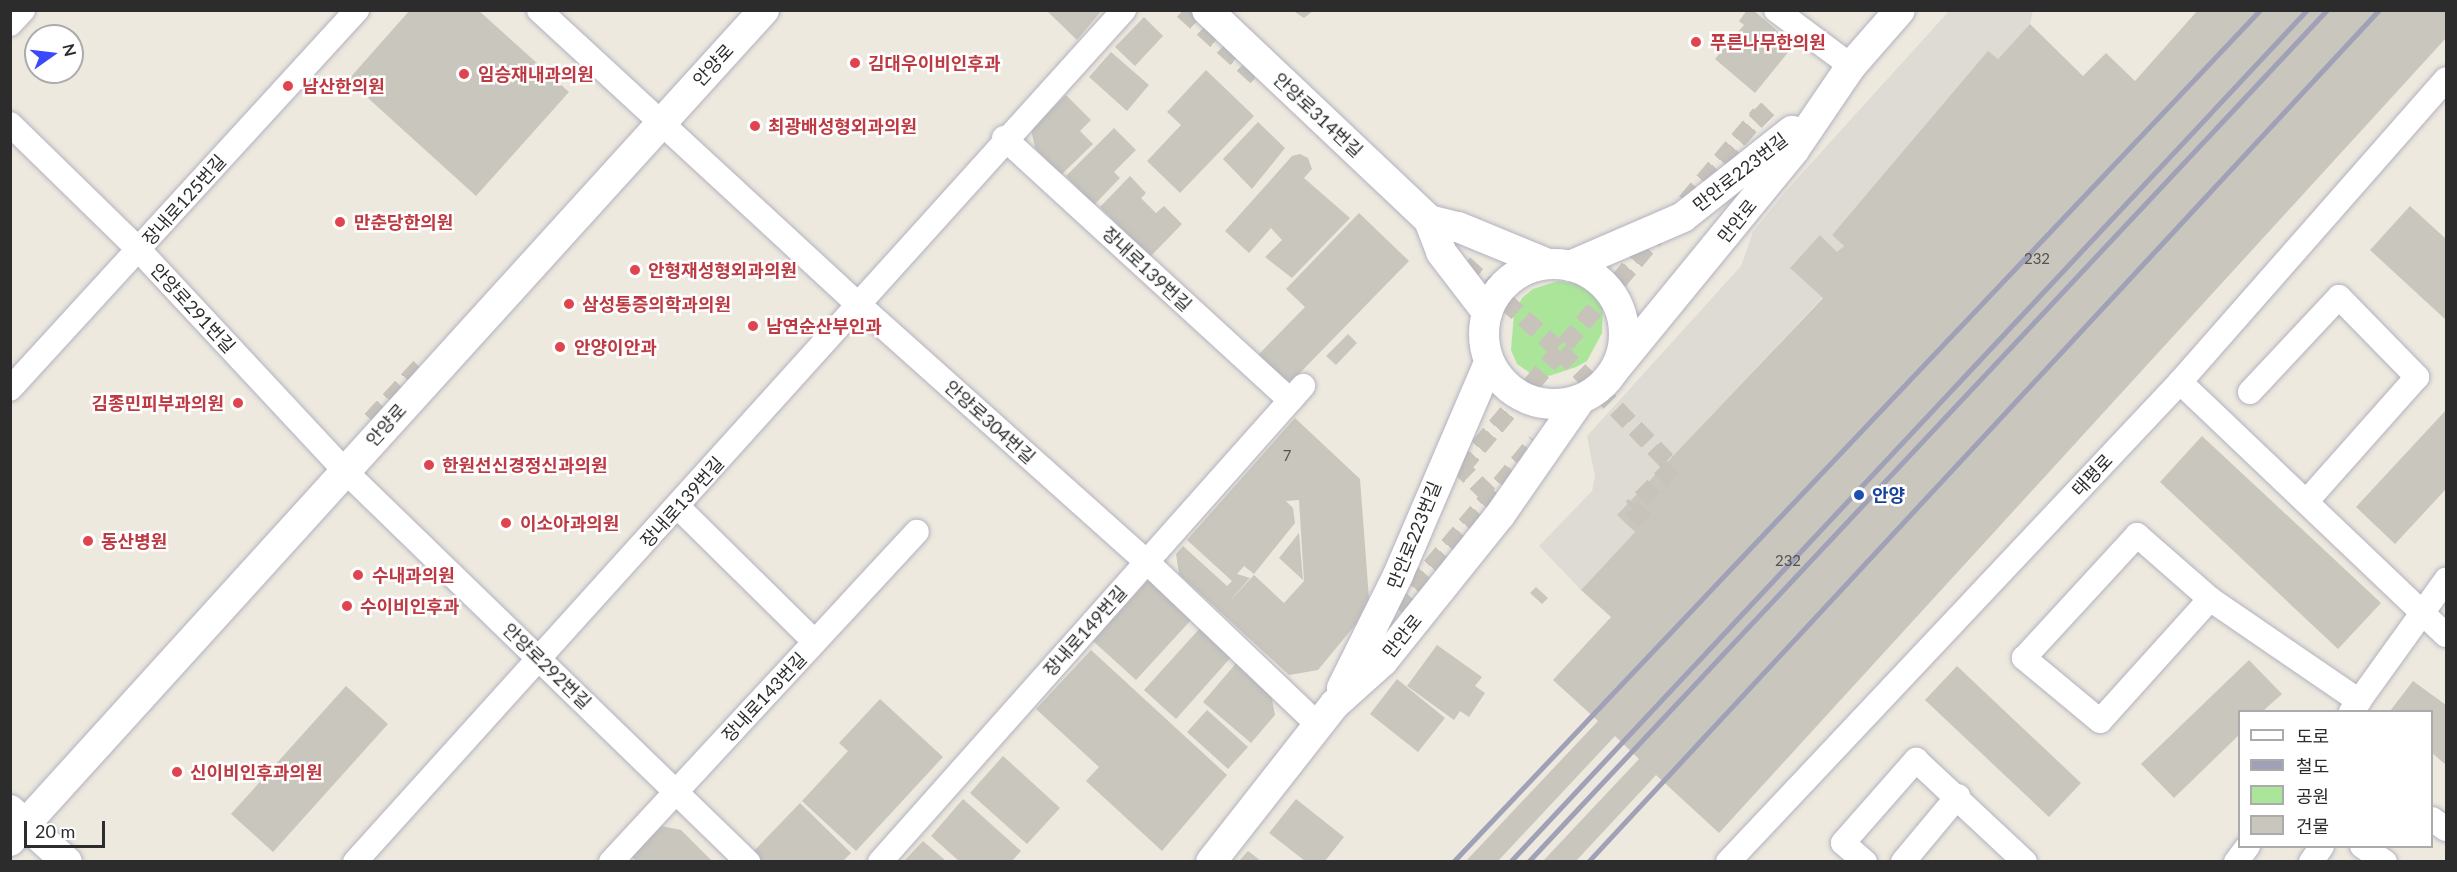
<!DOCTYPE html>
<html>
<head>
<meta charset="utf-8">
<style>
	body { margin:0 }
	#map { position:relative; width:2457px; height:872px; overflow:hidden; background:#eee9de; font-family:Lato,"Noto Sans KR",sans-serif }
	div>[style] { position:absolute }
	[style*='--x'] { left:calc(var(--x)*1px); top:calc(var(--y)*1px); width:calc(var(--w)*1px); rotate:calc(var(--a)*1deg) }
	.green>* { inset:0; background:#abe59a }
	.plaza>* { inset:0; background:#dedbd5 }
	.building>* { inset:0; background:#c9c6bd }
	.pedestrian-tunnel>* { height:18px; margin-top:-9px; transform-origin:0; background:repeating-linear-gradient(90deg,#c7c3ba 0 18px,transparent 0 27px) }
	.roads { filter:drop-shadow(0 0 2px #b2b2c0) drop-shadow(0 0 2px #b2b2c0) }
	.minor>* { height:24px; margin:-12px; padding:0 12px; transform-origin:12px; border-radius:12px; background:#fff }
	.tertiary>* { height:30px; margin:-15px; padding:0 15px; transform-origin:15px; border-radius:15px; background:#fff }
	.tertiary>.ring { margin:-15px; padding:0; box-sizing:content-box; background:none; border:30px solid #fff; border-radius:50% }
	.rail>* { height:4.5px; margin:-2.25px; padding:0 2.25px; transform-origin:2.25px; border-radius:2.25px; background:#a0a1b6 }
	.dots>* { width:16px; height:16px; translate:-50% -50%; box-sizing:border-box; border:3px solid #fff; border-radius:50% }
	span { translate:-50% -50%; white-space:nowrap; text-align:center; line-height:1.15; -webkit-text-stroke:5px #fff; paint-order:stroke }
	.number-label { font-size:15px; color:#535250 }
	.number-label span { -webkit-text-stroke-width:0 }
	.health-label { font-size:18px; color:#be3a42; font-weight:700 }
	.left { translate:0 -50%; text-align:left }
	.right { translate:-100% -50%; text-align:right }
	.street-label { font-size:18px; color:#2c2c2c }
	.transit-label { font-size:18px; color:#164399; font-weight:700 }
	.frame { position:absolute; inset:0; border:12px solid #2c2c2c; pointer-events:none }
	.legend { position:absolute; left:2238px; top:710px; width:195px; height:138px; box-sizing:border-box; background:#fff; border:2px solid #ababab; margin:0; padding:8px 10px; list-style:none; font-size:18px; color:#2c2c2c }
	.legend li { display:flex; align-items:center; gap:12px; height:30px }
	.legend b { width:30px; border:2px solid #ababab }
	.north { position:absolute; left:24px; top:24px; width:60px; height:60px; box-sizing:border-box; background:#fff; border:2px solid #ababab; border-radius:50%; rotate:76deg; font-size:16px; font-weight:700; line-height:24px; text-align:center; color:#2c2c2c }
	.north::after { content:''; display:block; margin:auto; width:21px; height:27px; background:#3b49fd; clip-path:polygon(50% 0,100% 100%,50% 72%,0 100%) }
	.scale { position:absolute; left:24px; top:821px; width:81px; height:27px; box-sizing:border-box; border:3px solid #2c2c2c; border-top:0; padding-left:8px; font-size:18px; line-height:21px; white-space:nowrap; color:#2c2c2c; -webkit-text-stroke:4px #fff; paint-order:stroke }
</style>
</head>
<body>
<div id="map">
	<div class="green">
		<div style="clip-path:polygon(1558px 281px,1578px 284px,1596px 296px,1603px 308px,1602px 333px,1587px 361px,1576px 367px,1549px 376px,1530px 373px,1517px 364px,1511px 350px,1514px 314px,1522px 298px,1533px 289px)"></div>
	</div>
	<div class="plaza">
		<div style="clip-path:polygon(1949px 11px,2033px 11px,2030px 24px,1998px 59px,1988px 52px,1832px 235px,1844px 246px,1838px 252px,1852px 266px,1618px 515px,1635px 532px,1581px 590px,1539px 546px,1592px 491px,1595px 477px,1587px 436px,1741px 266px,1753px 232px,1786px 191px)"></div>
	</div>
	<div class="building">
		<div style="clip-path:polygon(410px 10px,478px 10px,569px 92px,476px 196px,348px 80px)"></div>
		<div style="clip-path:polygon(1046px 10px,1102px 10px,1077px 40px)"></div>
		<div style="clip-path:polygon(1292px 10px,1314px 10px,1304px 18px)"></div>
		<div style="clip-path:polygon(1747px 10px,1753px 10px,1794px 45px,1755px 93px,1715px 59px,1744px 25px,1739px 21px)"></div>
		<div style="clip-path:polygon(2198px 10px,2446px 10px,2446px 38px,1719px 833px,1656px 775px,1576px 861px,1543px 861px,1639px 759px,1615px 736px,1498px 861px,1466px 861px,1598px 721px,1553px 680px,1611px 617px,1581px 590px,1635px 532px,1617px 515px,1823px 298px,1790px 268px,1820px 235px,1837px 252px,1844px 246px,1832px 235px,1988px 51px,1998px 59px,2030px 24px,2083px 76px,2106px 53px,2135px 81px)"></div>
		<div style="clip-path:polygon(1144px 17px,1163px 36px,1135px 66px,1115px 47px)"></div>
		<div style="clip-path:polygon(1111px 52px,1149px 85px,1127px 111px,1089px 77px)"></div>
		<div style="clip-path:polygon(1206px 70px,1254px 116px,1180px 193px,1147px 161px,1181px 125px,1167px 112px)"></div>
		<div style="clip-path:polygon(1066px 95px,1091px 120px,1080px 131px,1093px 144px,1061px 175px,1035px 148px,1031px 129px)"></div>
		<div style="clip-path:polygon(1258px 122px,1285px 148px,1252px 189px,1223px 159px)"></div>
		<div style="clip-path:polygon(1114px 128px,1136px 150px,1114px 172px,1120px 178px,1094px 205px,1066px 176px)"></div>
		<div style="clip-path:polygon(1300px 154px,1308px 158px,1312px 169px,1304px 178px,1350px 218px,1292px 278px,1265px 257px,1282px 240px,1271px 228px,1249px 253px,1225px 231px,1292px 156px)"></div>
		<div style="clip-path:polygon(1130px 176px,1146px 193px,1141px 198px,1156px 213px,1164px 206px,1182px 224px,1150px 257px,1100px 207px)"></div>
		<div style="clip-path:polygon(2410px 206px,2446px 239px,2446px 320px,2370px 250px)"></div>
		<div style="clip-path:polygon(1359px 213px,1409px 261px,1293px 380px,1284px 381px,1258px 355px,1305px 307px,1286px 289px)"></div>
		<div style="clip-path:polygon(1348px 334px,1357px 343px,1336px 365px,1326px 356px)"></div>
		<div style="clip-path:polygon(2446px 410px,2446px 489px,2395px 544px,2356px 507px)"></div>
		<div style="clip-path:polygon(evenodd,1295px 418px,1360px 479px,1369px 599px,1356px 624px,1318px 670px,1289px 675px,1179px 574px,1176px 554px,1183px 546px,1227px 586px,1232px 581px,1187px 540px,1295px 418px,1299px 500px,1304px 581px,1284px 603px,1254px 575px,1227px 604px,1250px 578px,1237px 574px,1244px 566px,1254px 574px,1295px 523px,1293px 508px,1286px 501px,1299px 500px)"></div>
		<div style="clip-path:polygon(2202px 436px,2381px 603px,2338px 649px,2160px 482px)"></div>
		<div style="clip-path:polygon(1299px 533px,1303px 580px,1279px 558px)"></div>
		<div style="clip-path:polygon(1148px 580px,1191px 620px,1136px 680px,1093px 641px)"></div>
		<div style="clip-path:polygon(1536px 587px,1548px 598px,1542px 604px,1530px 593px)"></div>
		<div style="clip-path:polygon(1201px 627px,1233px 655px,1176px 719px,1144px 690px)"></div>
		<div style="clip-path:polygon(1437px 645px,1482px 677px,1475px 686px,1485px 693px,1469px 717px,1460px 711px,1454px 720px,1407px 686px)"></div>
		<div style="clip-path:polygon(1091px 650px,1227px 775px,1162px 851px,1086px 781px,1099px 767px,1036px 709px)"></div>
		<div style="clip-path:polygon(2249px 660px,2282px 694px,2263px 711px,2240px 711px,2240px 734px,2174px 798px,2141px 764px)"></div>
		<div style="clip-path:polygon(1238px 661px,1270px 688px,1275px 715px,1251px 743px,1203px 702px)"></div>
		<div style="clip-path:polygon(1957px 666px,2081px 783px,2049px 817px,1925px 700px)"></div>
		<div style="clip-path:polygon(1397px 679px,1445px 718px,1418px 752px,1370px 714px)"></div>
		<div style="clip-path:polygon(2413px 681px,2446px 705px,2446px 765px,2432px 753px,2432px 711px,2390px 711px)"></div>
		<div style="clip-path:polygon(346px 686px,388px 724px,273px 852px,231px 814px)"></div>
		<div style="clip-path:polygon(880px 699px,943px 757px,856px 851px,802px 801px,848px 751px,839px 743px)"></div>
		<div style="clip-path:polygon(1207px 710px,1248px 747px,1228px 769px,1187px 732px)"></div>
		<div style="clip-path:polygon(1003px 756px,1060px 808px,1027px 844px,970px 793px)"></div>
		<div style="clip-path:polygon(963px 799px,1021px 851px,1012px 861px,959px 861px,931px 836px)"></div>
		<div style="clip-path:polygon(1296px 799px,1344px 837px,1325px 861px,1305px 861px,1269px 833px)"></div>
		<div style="clip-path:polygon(800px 803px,851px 853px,843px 861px,758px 861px,751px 854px)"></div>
		<div style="clip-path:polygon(662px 826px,681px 830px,712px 861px,636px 861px,631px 856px)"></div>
		<div style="clip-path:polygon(923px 841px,946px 861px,904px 861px)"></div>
		<div style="clip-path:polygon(1248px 851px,1261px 861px,1239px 861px)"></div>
	</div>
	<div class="pedestrian-tunnel">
		<div style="--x:1183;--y:10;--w:100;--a:42.2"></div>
		<div style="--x:1755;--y:109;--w:49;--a:44.2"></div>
		<div style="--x:1686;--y:202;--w:115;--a:-49.9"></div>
		<div style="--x:1464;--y:264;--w:130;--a:42.2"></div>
		<div style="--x:1560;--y:351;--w:162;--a:45.8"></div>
		<div style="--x:1673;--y:467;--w:58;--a:135"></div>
		<div style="--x:1632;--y:508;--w:21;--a:45"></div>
		<div style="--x:371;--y:420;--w:75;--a:-47.2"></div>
		<div style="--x:1489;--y:495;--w:39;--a:-136"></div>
		<div style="--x:1461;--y:468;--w:309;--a:-49.9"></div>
		<div style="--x:1396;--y:608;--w:217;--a:-49.9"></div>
	</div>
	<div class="roads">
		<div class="minor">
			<div style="--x:539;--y:10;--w:432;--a:42.7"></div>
			<div style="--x:857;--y:303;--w:387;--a:41.8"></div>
			<div style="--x:1146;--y:561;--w:238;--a:43.6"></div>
			<div style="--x:1776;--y:10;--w:94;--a:36.7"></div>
			<div style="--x:10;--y:24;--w:19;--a:-47"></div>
			<div style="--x:10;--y:124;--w:180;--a:44.3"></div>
			<div style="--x:139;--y:250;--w:302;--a:47"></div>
			<div style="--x:345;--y:471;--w:562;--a:44.13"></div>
			<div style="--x:1004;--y:138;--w:388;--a:42.5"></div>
			<div style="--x:2180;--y:382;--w:367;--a:43.6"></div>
			<div style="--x:10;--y:389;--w:514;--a:-47.52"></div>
			<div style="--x:2250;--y:392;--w:130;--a:-46.9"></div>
			<div style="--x:2339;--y:297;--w:112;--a:45.7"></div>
			<div style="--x:2417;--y:377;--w:167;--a:131.6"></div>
			<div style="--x:678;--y:507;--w:192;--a:44.6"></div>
			<div style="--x:2210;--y:599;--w:164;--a:132"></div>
			<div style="--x:2100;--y:721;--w:99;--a:-140.3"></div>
			<div style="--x:2024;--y:658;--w:167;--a:-47.4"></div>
			<div style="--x:2137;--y:535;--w:97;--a:41.2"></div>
			<div style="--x:2210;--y:599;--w:181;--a:34.4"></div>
			<div style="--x:2351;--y:712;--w:163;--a:-54.3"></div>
			<div style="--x:2432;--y:819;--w:17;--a:36"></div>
			<div style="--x:2362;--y:846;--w:28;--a:35"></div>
			<div style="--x:355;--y:862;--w:1148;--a:-47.93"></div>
			<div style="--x:611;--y:862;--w:450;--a:-47.2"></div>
			<div style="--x:880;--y:862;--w:637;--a:-48.37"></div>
			<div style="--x:1728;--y:862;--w:659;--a:-46.72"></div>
			<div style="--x:2180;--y:382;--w:403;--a:-48.7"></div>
			<div style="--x:1865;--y:862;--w:29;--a:-139"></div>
			<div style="--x:1843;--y:843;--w:111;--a:-48.7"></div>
			<div style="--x:1916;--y:760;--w:149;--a:43.1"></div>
			<div style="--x:1903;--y:862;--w:86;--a:-50.2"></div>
			<div style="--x:2236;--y:862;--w:20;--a:-53"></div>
			<div style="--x:2311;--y:862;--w:19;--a:-55"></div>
		</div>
		<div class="tertiary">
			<div style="--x:1207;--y:10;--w:306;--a:43.4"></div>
			<div style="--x:1429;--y:220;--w:34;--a:69"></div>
			<div style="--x:1441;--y:252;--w:76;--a:52.5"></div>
			<div style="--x:1429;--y:220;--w:30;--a:14"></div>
			<div style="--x:1458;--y:227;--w:97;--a:22.3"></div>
			<div class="ring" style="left:1484px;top:264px;width:110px;height:110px"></div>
			<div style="--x:1570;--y:266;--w:123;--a:-23.4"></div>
			<div style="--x:1683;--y:217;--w:139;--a:-38.3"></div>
			<div style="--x:1615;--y:369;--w:283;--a:-50.7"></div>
			<div style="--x:1794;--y:150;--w:102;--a:-55.8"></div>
			<div style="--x:1851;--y:66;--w:74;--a:-48.8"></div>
			<div style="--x:1342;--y:688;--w:126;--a:-63.6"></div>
			<div style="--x:1398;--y:575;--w:231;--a:-66.8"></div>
			<div style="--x:10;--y:810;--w:77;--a:42.4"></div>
			<div style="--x:10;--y:841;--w:1122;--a:-47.78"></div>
			<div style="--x:1211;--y:862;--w:201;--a:-51.9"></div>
			<div style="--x:1335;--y:704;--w:64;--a:-41.9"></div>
			<div style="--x:1383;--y:661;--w:187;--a:-51.3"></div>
			<div style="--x:1500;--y:515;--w:140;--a:-55.2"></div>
		</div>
	</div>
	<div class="rail">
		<div style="--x:1453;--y:862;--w:1174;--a:-46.55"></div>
		<div style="--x:1510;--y:862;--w:1167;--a:-46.91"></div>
		<div style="--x:1528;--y:862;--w:1168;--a:-46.84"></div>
		<div style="--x:1588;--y:862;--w:1163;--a:-47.13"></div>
	</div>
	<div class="dots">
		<div style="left:1696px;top:42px;background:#e0444e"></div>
		<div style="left:855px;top:63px;background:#e0444e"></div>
		<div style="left:464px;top:74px;background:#e0444e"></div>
		<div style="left:288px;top:86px;background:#e0444e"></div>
		<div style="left:755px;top:126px;background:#e0444e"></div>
		<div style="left:340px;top:222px;background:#e0444e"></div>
		<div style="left:635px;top:270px;background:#e0444e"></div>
		<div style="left:569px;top:304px;background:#e0444e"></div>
		<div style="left:753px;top:326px;background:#e0444e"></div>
		<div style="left:560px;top:347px;background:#e0444e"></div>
		<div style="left:238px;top:403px;background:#e0444e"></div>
		<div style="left:429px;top:465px;background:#e0444e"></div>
		<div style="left:1859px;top:495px;background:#1a4fb4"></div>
		<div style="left:506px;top:523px;background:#e0444e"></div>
		<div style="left:88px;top:541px;background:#e0444e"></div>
		<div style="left:358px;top:575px;background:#e0444e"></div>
		<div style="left:347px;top:606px;background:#e0444e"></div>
		<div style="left:177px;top:772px;background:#e0444e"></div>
	</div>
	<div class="number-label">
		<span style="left:2037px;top:259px">232</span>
		<span style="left:1287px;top:456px">7</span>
		<span style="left:1788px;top:561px">232</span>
	</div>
	<div class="health-label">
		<span class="left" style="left:1710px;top:42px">푸른나무한의원</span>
		<span class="left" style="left:868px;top:63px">김대우이비인후과</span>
		<span class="left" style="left:478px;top:74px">임승재내과의원</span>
		<span class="left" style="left:302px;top:86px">남산한의원</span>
		<span class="left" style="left:768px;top:126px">최광배성형외과의원</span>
		<span class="left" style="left:354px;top:222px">만춘당한의원</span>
		<span class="left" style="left:648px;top:270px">안형재성형외과의원</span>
		<span class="left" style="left:582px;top:304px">삼성통증의학과의원</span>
		<span class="left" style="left:766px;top:326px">남연순산부인과</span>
		<span class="left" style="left:574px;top:347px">안양이안과</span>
		<span class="right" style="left:224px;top:403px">김종민피부과의원</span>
		<span class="left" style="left:442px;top:465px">한원선신경정신과의원</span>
		<span class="left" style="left:520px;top:523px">이소아과의원</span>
		<span class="left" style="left:101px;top:541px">동산병원</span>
		<span class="left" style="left:372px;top:575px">수내과의원</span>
		<span class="left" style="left:360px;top:606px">수이비인후과</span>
		<span class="left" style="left:190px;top:772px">신이비인후과의원</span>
	</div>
	<div class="street-label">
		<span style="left:713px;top:65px;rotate:-47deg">안양로</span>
		<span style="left:1318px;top:115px;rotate:43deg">안양로314번길</span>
		<span style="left:1740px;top:172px;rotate:-38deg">만안로223번길</span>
		<span style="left:184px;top:200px;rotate:-48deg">장내로125번길</span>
		<span style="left:1737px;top:221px;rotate:-51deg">만안로</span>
		<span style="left:1147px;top:269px;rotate:43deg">장내로139번길</span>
		<span style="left:193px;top:308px;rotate:47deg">안양로291번길</span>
		<span style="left:990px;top:422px;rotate:42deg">안양로304번길</span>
		<span style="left:386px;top:425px;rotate:-48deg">안양로</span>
		<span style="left:2092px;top:475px;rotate:-47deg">태평로</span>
		<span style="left:682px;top:502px;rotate:-48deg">장내로139번길</span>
		<span style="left:1414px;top:535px;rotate:-68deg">만안로223번길</span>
		<span style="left:1085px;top:631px;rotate:-48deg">장내로149번길</span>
		<span style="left:1402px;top:636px;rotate:-51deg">만안로</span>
		<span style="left:547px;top:666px;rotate:44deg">안양로292번길</span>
		<span style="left:764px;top:697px;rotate:-47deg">장내로143번길</span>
	</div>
	<div class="transit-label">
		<span class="left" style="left:1872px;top:495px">안양</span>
	</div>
	<div class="frame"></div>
	<ul class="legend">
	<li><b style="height:8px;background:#fff"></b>도로</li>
	<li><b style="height:8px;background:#a0a1b6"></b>철도</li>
	<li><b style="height:16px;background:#abe59a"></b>공원</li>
	<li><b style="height:16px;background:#c9c6bd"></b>건물</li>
	</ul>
	<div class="north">N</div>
	<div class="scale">20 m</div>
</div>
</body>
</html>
